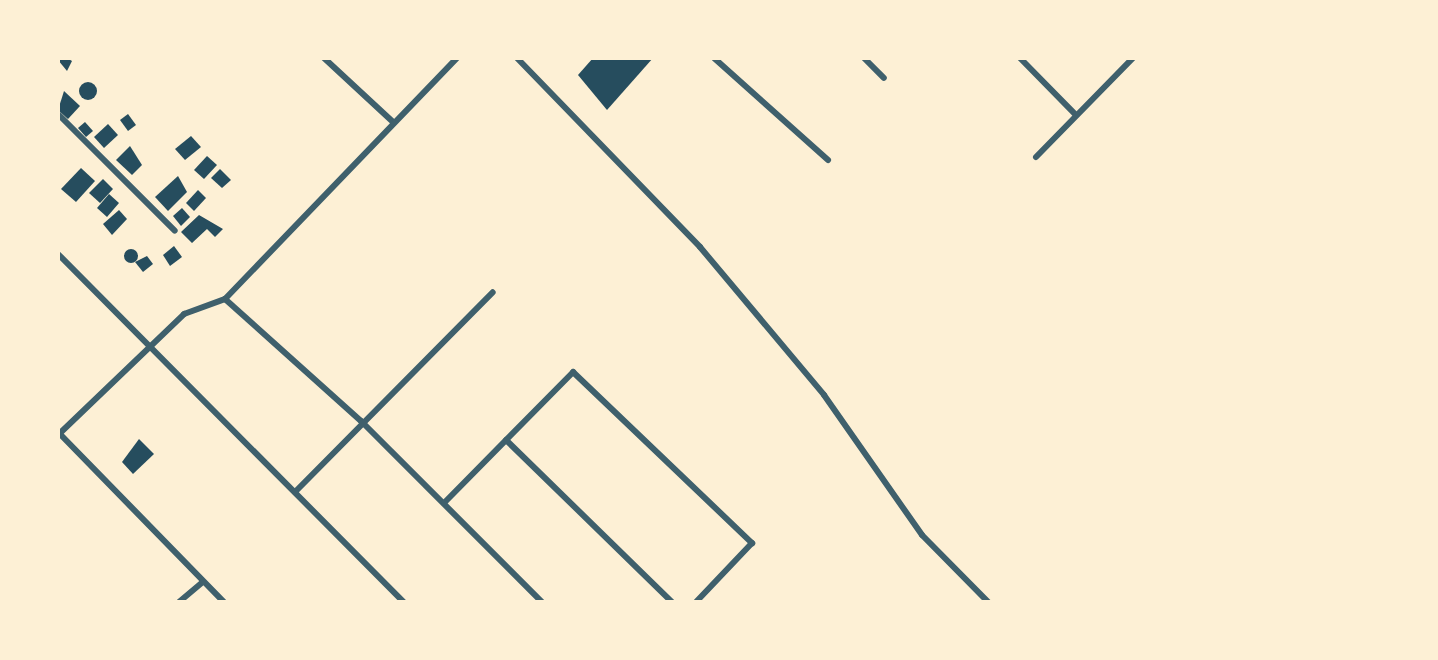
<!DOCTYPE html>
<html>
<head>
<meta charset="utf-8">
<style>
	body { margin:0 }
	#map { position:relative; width:1438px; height:660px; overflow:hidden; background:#fdf0d5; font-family:Figtree,sans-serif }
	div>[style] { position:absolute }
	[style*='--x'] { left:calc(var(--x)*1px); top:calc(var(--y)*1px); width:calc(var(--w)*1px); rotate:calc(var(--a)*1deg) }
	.building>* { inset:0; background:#264d5e }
	.round { border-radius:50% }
	.minor>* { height:6px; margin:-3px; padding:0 3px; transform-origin:3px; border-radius:3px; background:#3f606c }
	span { translate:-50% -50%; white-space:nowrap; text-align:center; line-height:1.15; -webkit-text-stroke:6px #fdf0d5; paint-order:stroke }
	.frame { position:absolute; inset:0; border:60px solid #fdf0d5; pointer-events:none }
</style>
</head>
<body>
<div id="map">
	<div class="building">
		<div style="clip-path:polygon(67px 58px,72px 61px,67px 71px,58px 60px)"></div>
		<div style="clip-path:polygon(593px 58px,653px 58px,607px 110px,578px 75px)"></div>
		<div class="round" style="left:79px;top:82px;width:18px;height:18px"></div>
		<div style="clip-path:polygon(64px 91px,80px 106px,68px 119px,58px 110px)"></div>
		<div style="clip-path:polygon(128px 114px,136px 125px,128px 131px,120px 120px)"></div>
		<div style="clip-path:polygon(85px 122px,93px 131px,86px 137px,78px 128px)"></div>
		<div style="clip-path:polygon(108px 124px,118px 135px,104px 148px,94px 137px)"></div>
		<div style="clip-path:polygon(191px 136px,201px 147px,185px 160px,175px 149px)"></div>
		<div style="clip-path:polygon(130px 146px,142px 165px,132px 175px,116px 160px)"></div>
		<div style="clip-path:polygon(207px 156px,217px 165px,204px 179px,194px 170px)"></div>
		<div style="clip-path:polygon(81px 168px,95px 181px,76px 202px,61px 189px)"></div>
		<div style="clip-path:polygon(220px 169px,231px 180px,222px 188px,211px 178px)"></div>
		<div style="clip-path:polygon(178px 176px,187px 192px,168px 211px,155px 197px)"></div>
		<div style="clip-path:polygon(103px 179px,113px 189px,100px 203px,89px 193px)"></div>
		<div style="clip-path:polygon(198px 190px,206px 198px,194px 211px,186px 203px)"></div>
		<div style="clip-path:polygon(109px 194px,119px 203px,107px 217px,97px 208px)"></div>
		<div style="clip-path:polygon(182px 208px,190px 217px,181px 226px,173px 216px)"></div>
		<div style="clip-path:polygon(119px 210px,127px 219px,112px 235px,103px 224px)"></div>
		<div style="clip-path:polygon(199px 215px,223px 229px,215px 237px,207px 229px,192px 243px,181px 232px)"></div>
		<div style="clip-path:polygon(174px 246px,182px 257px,170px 266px,163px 255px)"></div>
		<div class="round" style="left:124px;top:249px;width:14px;height:14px"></div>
		<div style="clip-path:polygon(147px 256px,153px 264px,143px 272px,135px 262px)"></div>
		<div style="clip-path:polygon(139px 439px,154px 454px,133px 474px,122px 462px)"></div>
	</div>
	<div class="minor">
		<div style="--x:324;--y:58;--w:93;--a:42.8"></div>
		<div style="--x:517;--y:58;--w:263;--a:45.9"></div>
		<div style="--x:700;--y:247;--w:193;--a:50"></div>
		<div style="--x:824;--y:395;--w:171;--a:55"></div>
		<div style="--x:922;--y:535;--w:94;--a:45.4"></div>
		<div style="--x:714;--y:58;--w:153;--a:41.8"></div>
		<div style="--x:864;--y:58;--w:28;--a:45"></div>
		<div style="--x:1020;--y:58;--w:80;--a:45.5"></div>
		<div style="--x:58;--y:114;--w:165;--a:45"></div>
		<div style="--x:1036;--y:157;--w:139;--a:-45.6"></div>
		<div style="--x:58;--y:254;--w:491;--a:45.2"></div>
		<div style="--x:225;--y:299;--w:183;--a:41.9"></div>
		<div style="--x:361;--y:421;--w:256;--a:45"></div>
		<div style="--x:225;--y:299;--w:335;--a:-46.1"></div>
		<div style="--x:58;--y:432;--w:238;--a:45.7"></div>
		<div style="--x:58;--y:435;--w:175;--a:-43.8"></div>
		<div style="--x:184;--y:314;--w:44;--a:-20.1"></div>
		<div style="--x:506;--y:440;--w:232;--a:44.3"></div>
		<div style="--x:295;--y:492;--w:281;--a:-45.3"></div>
		<div style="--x:444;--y:503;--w:184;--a:-45.4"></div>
		<div style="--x:573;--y:372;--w:248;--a:43.7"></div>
		<div style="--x:752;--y:543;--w:81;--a:133.5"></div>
		<div style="--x:179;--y:602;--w:31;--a:-40"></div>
	</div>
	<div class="frame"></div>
</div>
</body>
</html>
